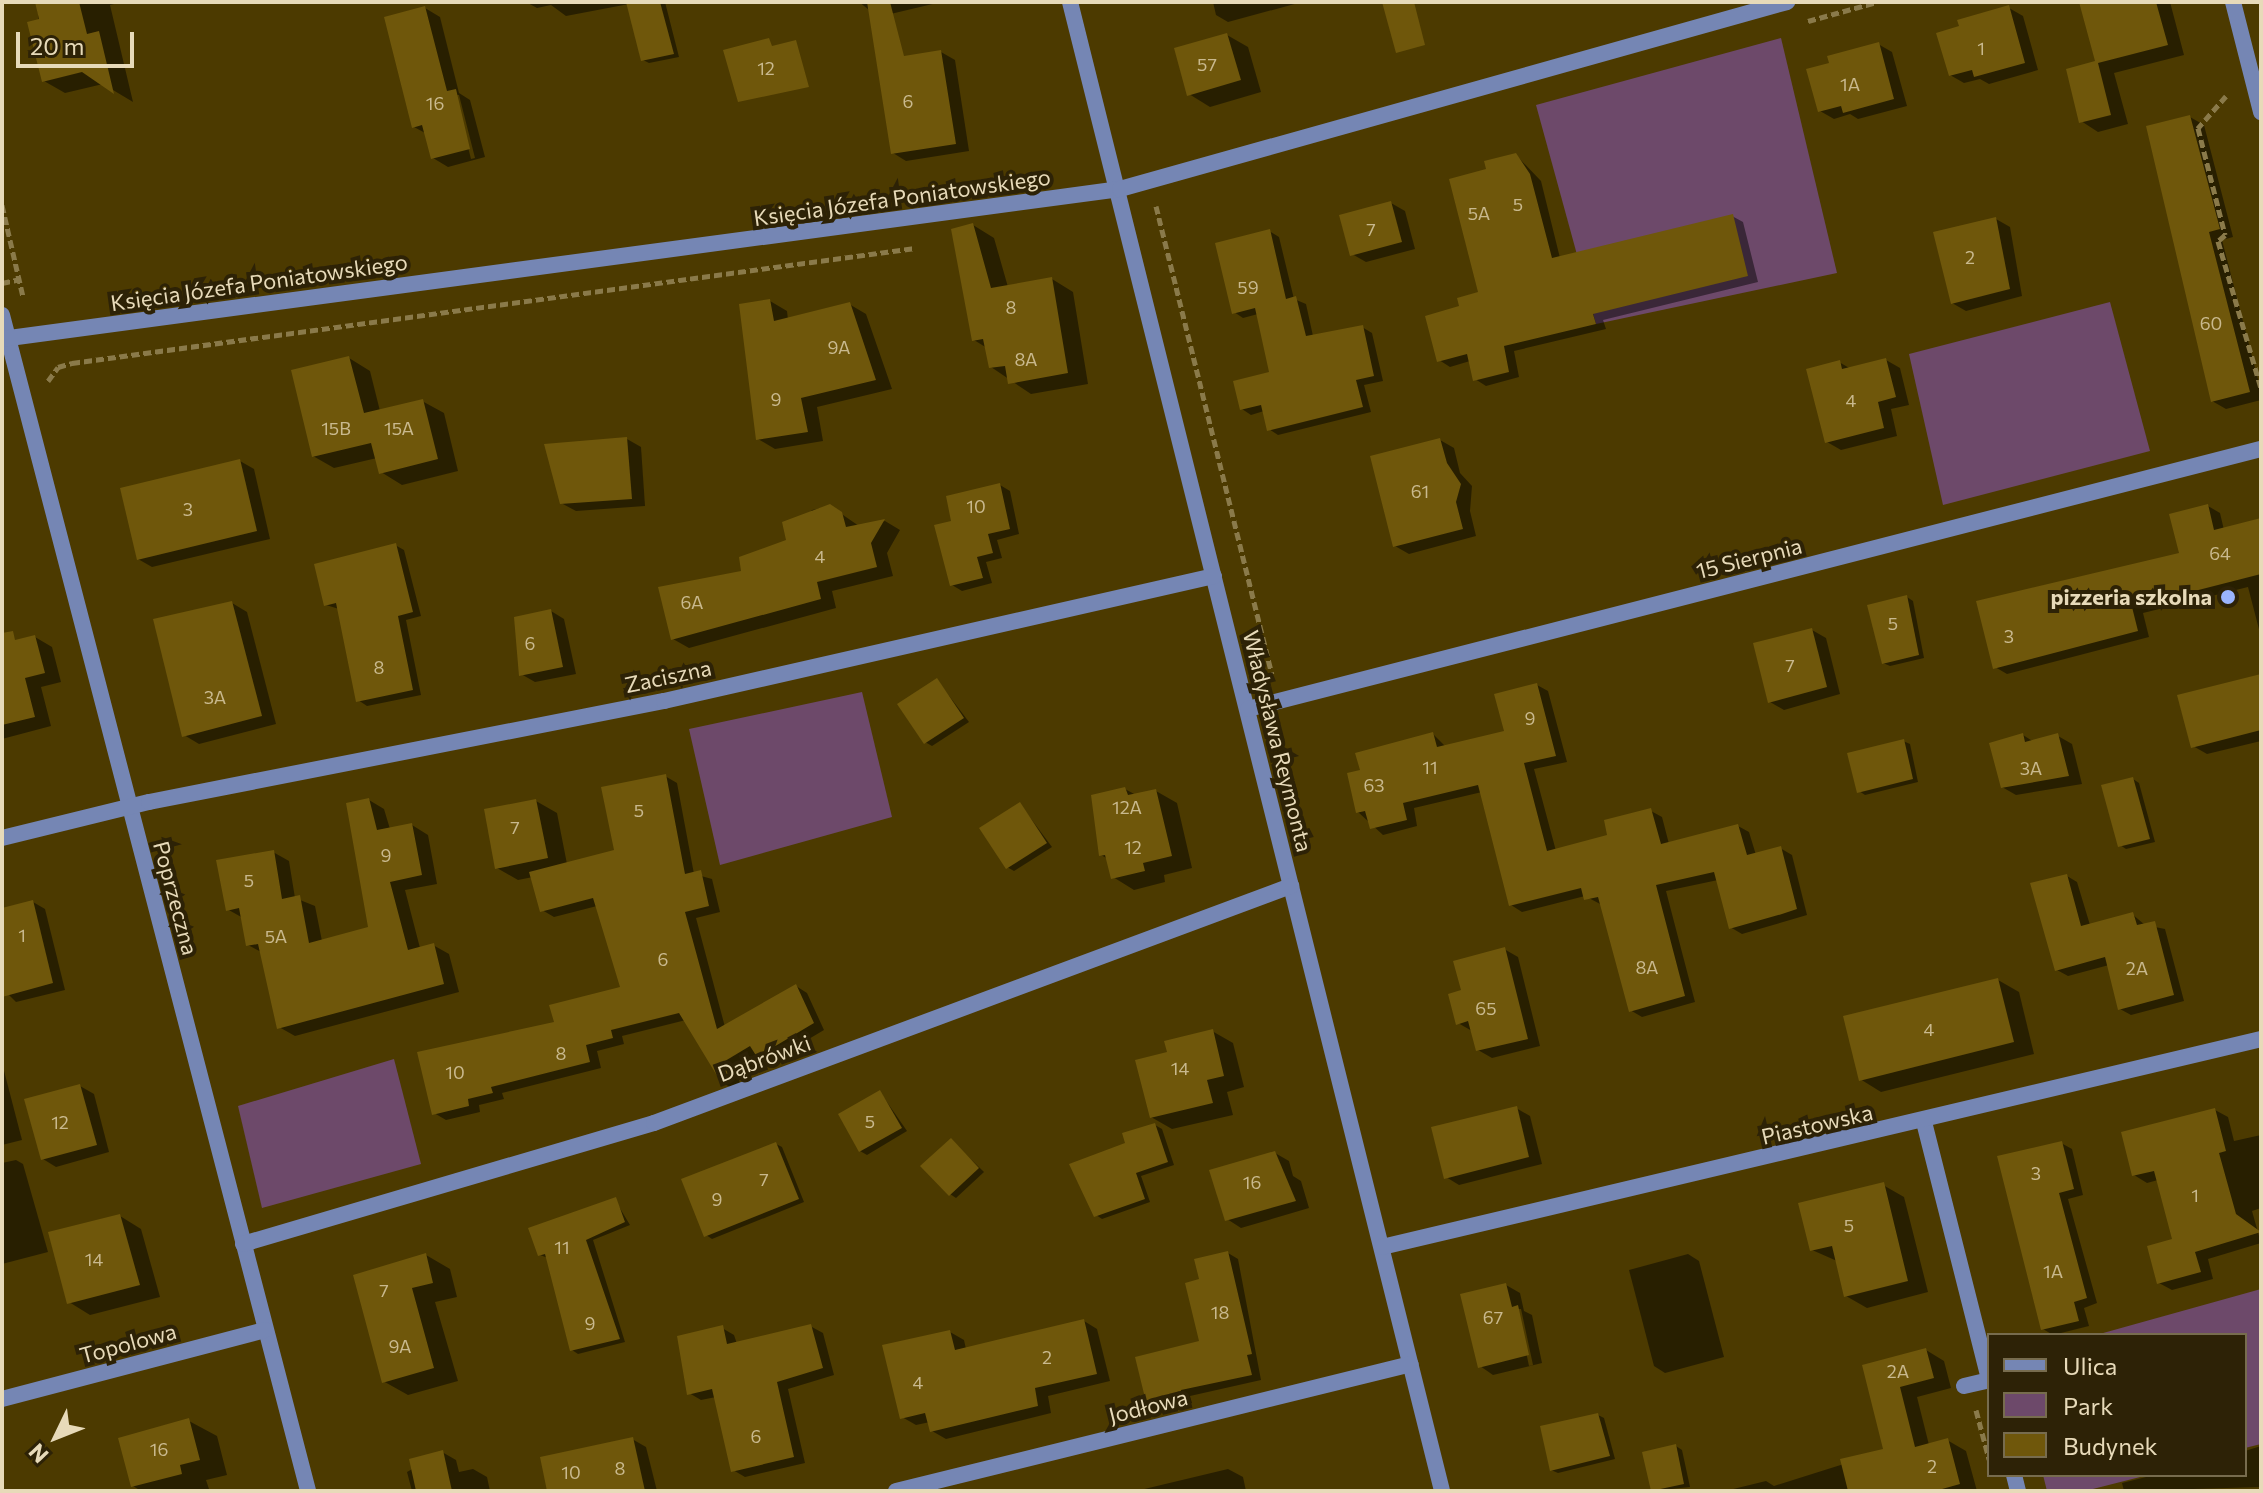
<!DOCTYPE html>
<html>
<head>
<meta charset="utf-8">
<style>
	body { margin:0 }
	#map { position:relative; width:2263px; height:1493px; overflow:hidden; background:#4c3a00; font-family:Commissioner,sans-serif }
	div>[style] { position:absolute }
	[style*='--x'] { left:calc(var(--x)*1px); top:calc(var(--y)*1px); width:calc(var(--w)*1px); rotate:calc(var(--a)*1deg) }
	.green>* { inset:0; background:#6d496a }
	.shadow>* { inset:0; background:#0007 }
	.building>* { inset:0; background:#6f570b }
	.path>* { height:5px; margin-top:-2.5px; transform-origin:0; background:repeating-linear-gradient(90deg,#8a7a4a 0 8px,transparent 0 12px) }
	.lane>* { height:16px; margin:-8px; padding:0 8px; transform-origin:8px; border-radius:8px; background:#7586b4 }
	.street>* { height:16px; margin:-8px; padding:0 8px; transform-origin:8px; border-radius:8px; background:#7586b4 }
	.dots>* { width:22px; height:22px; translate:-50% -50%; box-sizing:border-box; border:4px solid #2d2206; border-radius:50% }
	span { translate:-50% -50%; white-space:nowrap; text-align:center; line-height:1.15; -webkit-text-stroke:8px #2d2206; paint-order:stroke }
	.number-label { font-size:18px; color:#c9b98e }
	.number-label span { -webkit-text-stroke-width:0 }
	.street-label { font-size:22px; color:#e7dab9 }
	.poi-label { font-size:22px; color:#e7dab9; font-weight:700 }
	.right { translate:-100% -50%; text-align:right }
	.frame { position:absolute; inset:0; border:4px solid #e7dab9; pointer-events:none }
	.legend { position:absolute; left:1987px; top:1333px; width:260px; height:144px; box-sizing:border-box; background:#2d2206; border:2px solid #776c4e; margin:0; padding:10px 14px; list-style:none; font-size:24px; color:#e7dab9 }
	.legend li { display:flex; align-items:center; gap:16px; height:40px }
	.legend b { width:40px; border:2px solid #776c4e }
	.north { position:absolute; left:16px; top:1397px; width:80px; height:80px; -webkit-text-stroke:6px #2d2206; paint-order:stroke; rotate:227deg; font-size:22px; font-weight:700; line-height:32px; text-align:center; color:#e7dab9 }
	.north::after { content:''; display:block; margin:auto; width:28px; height:36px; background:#e7dab9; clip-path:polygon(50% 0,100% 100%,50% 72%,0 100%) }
	.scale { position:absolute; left:16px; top:32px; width:118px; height:36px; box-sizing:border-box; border:4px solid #e7dab9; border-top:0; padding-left:10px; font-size:24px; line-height:28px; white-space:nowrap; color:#e7dab9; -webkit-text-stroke:6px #2d2206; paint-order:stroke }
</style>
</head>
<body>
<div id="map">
	<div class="green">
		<div style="clip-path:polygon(1781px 38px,1837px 273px,1596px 324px,1536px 105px)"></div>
		<div style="clip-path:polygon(2110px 302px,2150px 451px,1943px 505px,1909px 354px)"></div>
		<div style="clip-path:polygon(862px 692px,892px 817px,720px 865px,689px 729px)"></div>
		<div style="clip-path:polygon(394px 1059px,421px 1164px,262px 1208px,238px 1106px)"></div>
		<div style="clip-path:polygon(2261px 1289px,2261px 1444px,2245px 1448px,2245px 1335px,2096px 1335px)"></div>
		<div style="clip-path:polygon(2043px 1475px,2148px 1475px,2085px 1491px,2047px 1491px)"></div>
	</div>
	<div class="shadow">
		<div style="clip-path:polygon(37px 2px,122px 2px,110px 5px,133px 102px,103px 84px,65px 93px,44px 81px)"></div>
		<div style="clip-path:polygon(526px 2px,665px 2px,679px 57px,649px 63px,643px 60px,629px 4px,566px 16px,551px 5px,537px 8px)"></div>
		<div style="clip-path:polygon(859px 2px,941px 2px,878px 17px)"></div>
		<div style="clip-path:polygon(1213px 2px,1302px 2px,1228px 22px,1216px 15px)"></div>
		<div style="clip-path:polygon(2081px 2px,2170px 2px,2184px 55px,2114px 73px,2128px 124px,2098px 132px,2081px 121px,2097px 63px)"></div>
		<div style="clip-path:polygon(evenodd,425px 8px,440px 17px,459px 93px,470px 100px,485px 157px,448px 167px,433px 158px,427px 134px,414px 127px,425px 8px,455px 95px,459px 95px,475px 158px,471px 159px,455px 95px)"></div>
		<div style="clip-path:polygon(2009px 8px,2023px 16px,2038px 70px,1989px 84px,1980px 79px,1964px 83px,1950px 75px)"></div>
		<div style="clip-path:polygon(1227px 35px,1248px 47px,1261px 92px,1210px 107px,1189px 94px)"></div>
		<div style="clip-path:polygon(1878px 44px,1892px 52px,1907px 106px,1858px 119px,1850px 114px,1834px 119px,1820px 111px,1831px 64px)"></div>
		<div style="clip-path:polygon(941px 52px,955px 60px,969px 151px,906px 161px,893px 153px)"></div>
		<div style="clip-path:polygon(2190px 117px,2204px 125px,2233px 237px,2222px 240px,2261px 391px,2261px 400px,2226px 409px,2212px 401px)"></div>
		<div style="clip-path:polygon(1516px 155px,1541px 181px,1560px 258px,1732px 216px,1743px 222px,1758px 282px,1603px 320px,1606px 329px,1514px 351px,1519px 377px,1486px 386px,1475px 379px,1470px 361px,1450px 367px,1439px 360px,1461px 308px,1481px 294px,1489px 171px)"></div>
		<div style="clip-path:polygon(1391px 203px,1405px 211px,1415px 249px,1366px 262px,1352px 254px)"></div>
		<div style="clip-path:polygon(1996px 219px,2010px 227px,2022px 296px,1966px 311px,1952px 303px)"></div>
		<div style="clip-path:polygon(973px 225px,994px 238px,1008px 287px,1052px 279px,1073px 292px,1088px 384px,1031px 394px,991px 367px,987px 348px,974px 340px)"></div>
		<div style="clip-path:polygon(1269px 231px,1279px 237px,1294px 299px,1306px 304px,1313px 336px,1362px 327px,1372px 333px,1383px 381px,1364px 385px,1371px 412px,1278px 435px,1269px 429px,1264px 411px,1251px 415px,1242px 409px,1272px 374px,1258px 314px,1243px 318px,1234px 312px)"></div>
		<div style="clip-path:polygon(770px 301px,787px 311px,788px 320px,849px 304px,866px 314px,892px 389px,817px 407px,823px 441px,775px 449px,758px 439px)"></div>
		<div style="clip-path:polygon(349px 358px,370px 371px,380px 411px,422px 401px,444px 413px,458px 471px,402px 485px,381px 472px,377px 458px,334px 468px,313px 456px)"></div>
		<div style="clip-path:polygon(1886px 360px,1900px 368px,1909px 405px,1891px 409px,1897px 436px,1841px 450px,1827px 442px,1839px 362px,1851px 369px)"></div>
		<div style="clip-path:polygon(627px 439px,641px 447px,645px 506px,576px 511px,561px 503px)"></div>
		<div style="clip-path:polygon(1440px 440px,1454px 448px,1460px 473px,1472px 486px,1470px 511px,1476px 536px,1409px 554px,1395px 546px)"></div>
		<div style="clip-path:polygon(240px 461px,254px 469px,270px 539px,152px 567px,138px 559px)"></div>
		<div style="clip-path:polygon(1000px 485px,1010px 491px,1019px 534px,997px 540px,1002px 558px,986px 562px,992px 583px,962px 591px,952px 585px,954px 522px)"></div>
		<div style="clip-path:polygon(830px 506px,859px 526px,885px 521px,900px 530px,887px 553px,893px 576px,832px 591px,836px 608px,689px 648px,673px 639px,743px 572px,789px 541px,812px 510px)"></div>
		<div style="clip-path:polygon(2208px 506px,2220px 513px,2224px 530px,2261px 520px,2261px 637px,2248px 587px,2143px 613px,2149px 637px,2007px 674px,1995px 667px,2181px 555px)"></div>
		<div style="clip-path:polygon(395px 545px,404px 550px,421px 616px,406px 620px,421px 695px,367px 706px,358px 700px,339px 609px,326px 605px)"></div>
		<div style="clip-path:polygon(1907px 597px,1913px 601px,1924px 658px,1890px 666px,1883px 663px)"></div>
		<div style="clip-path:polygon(232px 603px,247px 612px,276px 724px,199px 744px,184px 735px)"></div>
		<div style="clip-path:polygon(551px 611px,564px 619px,576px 674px,535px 682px,521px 674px)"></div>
		<div style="clip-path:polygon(1812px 630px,1826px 638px,1840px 694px,1784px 710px,1770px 702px)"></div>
		<div style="clip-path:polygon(35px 637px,52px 647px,61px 682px,41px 687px,51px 726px,2px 739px,2px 646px)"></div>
		<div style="clip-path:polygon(2261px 676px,2261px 741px,2207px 754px,2193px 746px)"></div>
		<div style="clip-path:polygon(937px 680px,969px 722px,932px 746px,925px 742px)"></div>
		<div style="clip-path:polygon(1537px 685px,1548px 691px,1567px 762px,1534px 769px,1556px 851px,1609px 836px,1651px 811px,1662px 817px,1669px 844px,1738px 826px,1749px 832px,1756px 855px,1780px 848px,1792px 855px,1807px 915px,1742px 934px,1730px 927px,1718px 880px,1666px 891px,1695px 1002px,1642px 1017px,1630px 1010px,1602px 905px,1585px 896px,1522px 912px,1511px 905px,1482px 792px,1414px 808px,1417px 826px,1383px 835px,1358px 812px,1362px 772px,1433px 734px,1446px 747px,1506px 733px)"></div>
		<div style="clip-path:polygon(2023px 735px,2034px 742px,2058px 736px,2072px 744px,2082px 784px,2016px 795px,2002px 787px)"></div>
		<div style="clip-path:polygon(1903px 741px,1910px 744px,1918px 782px,1865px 795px,1859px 791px)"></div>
		<div style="clip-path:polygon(665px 776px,677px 783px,694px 874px,712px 879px,720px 912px,696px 918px,725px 1027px,796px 986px,807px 993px,824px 1030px,770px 1062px,758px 1055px,736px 1068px,741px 1087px,735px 1090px,723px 1083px,686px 1020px,622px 1036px,624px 1044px,597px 1051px,601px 1068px,502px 1093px,504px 1099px,479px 1105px,480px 1112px,446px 1120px,434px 1113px,556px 1024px,622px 989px,597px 906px,554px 917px,542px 910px,533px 877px,518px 880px,497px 868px,536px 801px,557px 813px,567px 864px,616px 851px)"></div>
		<div style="clip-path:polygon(2133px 779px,2139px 783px,2155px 842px,2126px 849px,2120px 845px)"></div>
		<div style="clip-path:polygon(1125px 789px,1136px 795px,1156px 791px,1177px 803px,1192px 868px,1164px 875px,1165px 882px,1134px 890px,1113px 877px,1108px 859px,1101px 855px)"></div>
		<div style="clip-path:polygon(369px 800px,384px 809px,390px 829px,412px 825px,428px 835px,437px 884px,405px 890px,420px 948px,433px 945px,449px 954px,459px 992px,295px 1036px,279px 1027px,263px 953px,248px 945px,243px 918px,227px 909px,273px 852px,289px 861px,295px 898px,315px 906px,322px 941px,370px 928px)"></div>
		<div style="clip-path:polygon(1020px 804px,1052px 847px,1014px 871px,1007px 867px)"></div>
		<div style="clip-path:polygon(2067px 876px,2077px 882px,2090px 925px,2132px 914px,2145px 925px,2165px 929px,2184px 1001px,2131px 1015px,2120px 1009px,2109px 965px,2068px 976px,2057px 970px)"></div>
		<div style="clip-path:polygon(33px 902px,45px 909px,65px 990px,16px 1002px,2px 988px,2px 910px)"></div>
		<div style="clip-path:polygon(1504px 949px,1518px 957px,1540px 1046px,1492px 1058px,1478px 1050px,1472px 1031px,1458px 1023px,1463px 992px)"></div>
		<div style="clip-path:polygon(1998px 980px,2019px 992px,2034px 1054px,1881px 1092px,1860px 1079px)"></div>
		<div style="clip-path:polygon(1212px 1031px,1233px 1043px,1244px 1087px,1227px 1092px,1233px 1115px,1172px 1129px,1151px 1117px,1169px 1054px)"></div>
		<div style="clip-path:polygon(2px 1063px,22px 1140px,2px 1145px)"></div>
		<div style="clip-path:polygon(80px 1086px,94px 1094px,109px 1152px,56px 1167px,43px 1159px)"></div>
		<div style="clip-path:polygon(880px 1092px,907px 1131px,867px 1155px,860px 1151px)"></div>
		<div style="clip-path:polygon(1516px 1108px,1530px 1116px,1542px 1164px,1459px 1185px,1446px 1177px)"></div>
		<div style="clip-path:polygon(2215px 1110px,2228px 1117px,2234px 1141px,2261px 1135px,2261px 1208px,2252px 1211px,2261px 1243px,2208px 1259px,2213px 1279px,2172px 1290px,2159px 1283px,2174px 1241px,2158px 1180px,2147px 1183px,2134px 1175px)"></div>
		<div style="clip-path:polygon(1155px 1125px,1162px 1129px,1174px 1165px,1141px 1176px,1150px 1202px,1102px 1219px,1096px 1215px,1128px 1144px)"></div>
		<div style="clip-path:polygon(951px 1140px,984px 1172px,956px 1198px,950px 1194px)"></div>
		<div style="clip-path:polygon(2061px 1143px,2072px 1149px,2083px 1195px,2068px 1199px,2097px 1303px,2084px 1308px,2089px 1326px,2053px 1335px,2043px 1329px)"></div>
		<div style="clip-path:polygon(776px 1144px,782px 1147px,804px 1202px,712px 1239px,706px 1235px)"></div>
		<div style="clip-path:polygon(1275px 1153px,1289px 1161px,1293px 1176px,1301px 1181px,1309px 1208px,1241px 1228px,1227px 1219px)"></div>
		<div style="clip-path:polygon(16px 1160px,23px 1164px,48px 1252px,2px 1264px,2px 1163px)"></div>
		<div style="clip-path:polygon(1883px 1185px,1904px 1197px,1928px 1292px,1867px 1308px,1846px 1296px,1837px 1261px,1812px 1250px)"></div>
		<div style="clip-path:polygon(615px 1200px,630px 1225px,593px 1240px,625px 1342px,578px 1354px,572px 1350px,548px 1258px,540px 1255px)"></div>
		<div style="clip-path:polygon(120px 1216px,141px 1229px,160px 1297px,90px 1315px,69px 1302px)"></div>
		<div style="clip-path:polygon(1228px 1253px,1238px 1259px,1261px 1380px,1190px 1396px,1192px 1403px,1160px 1411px,1149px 1405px,1201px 1343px,1201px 1281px)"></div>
		<div style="clip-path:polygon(1688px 1254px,1699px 1261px,1724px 1357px,1665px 1373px,1654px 1366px,1629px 1270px)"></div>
		<div style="clip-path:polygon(426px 1255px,450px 1269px,457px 1297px,435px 1302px,458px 1381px,408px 1395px,383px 1381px,355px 1276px)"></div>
		<div style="clip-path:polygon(evenodd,1506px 1285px,1520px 1293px,1524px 1311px,1532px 1315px,1542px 1363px,1493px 1375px,1480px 1366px,1506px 1285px,1517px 1309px,1521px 1309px,1533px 1365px,1529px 1366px,1517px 1309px)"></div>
		<div style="clip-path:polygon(1084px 1321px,1097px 1329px,1110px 1381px,1048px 1396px,1051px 1413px,946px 1439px,932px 1431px,930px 1422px,916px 1425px,902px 1417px,950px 1332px,964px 1340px,966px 1349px)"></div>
		<div style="clip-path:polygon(810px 1326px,823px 1333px,834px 1375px,788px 1389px,805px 1463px,745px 1477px,733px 1470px,716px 1397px,701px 1400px,689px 1393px,722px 1328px,734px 1335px,737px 1344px)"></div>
		<div style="clip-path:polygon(1926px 1350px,1944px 1361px,1951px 1388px,1917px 1397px,1929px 1445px,1947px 1440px,1966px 1451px,1977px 1491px,1725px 1491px,1766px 1481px,1774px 1486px,1885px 1451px,1864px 1366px)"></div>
		<div style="clip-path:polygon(1598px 1415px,1604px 1418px,1615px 1459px,1558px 1473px,1551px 1470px)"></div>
		<div style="clip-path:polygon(189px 1421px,217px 1436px,227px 1475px,206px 1480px,209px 1489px,202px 1491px,141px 1491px,133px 1486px)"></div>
		<div style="clip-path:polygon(632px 1439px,646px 1447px,657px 1491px,553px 1491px)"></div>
		<div style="clip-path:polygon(1676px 1446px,1682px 1450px,1690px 1487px,1653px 1491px,1644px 1454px)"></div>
		<div style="clip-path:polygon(2261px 1446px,2261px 1487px,2124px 1491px,2122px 1483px,2154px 1475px,2245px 1475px,2245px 1451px)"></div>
		<div style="clip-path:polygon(442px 1452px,456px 1460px,459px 1472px,473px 1469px,487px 1477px,490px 1491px,412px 1491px,407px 1472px)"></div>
		<div style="clip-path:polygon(1228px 1469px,1243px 1477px,1246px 1491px,1136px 1491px)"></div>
	</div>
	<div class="building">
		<div style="clip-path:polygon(35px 2px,79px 2px,87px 34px,99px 31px,114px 94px,82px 72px,42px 82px,27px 22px,39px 19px)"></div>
		<div style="clip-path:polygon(626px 2px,660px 2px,674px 54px,641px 61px)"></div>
		<div style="clip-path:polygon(867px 2px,890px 2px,904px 56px,941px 50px,956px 144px,891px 154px)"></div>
		<div style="clip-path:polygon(1382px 2px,1414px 2px,1425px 45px,1396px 53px)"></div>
		<div style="clip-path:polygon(2079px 2px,2156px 2px,2168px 45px,2098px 63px,2111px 115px,2079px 123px,2066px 69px,2095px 61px)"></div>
		<div style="clip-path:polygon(2009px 5px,2025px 63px,1974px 77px,1972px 70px,1949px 76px,1936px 33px,1959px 26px,1957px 20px)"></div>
		<div style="clip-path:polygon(425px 6px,447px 91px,456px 89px,470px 149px,431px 159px,422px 125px,412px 128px,384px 17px)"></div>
		<div style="clip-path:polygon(1227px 33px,1241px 80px,1187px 96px,1174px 48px)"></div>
		<div style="clip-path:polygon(769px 38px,772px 46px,796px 40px,809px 87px,738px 102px,723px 50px)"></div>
		<div style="clip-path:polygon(1879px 42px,1894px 99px,1843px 113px,1841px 106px,1818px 112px,1806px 69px,1829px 63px,1827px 56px)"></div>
		<div style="clip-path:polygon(2190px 115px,2220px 229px,2209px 232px,2250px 392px,2211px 402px,2146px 126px)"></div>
		<div style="clip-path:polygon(1516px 153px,1530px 174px,1552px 258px,1733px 214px,1748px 276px,1593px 314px,1596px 324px,1504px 346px,1509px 372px,1473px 381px,1467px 354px,1437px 362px,1425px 316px,1459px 306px,1457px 298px,1478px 292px,1449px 179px,1486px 169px,1484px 161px)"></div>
		<div style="clip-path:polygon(1391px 201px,1402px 242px,1350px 256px,1339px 215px)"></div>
		<div style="clip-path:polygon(1996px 217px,2010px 289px,1951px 304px,1933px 232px)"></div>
		<div style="clip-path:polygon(973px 223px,991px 288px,1052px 277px,1068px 373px,1008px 384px,1005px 366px,989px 368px,983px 339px,972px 341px,951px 229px)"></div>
		<div style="clip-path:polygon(1270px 229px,1286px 299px,1296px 296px,1306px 336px,1363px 325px,1374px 376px,1356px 380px,1363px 407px,1267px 431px,1261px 405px,1240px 410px,1233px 381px,1269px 372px,1255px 308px,1232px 314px,1215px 243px)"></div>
		<div style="clip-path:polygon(770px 299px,774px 321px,850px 302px,876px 380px,801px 398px,808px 432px,756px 440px,739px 304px)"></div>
		<div style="clip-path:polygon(349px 356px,364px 413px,423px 399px,438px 459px,379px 474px,371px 443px,312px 457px,291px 370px)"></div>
		<div style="clip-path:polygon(1886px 358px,1896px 397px,1878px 402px,1884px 428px,1825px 443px,1806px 369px,1840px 360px,1842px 369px)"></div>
		<div style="clip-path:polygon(627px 437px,632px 499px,560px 504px,544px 444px)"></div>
		<div style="clip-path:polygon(1440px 438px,1447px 463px,1461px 484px,1456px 502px,1463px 529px,1393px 547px,1370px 456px)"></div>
		<div style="clip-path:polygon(240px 459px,257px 531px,137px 560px,120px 488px)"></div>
		<div style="clip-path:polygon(1000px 483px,1010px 529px,988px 534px,993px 553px,977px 557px,983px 578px,950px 586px,934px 525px,951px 521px,946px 496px)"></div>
		<div style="clip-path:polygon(830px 504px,842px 512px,846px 527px,885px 519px,871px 543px,877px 567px,817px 582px,821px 599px,671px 640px,658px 587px,741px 571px,739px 557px,786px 540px,782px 522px)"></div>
		<div style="clip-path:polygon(2208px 504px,2214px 530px,2261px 518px,2261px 574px,2132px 607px,2138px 631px,1993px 669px,1976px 601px,2179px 553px,2169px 514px)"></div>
		<div style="clip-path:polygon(396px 543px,413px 612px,398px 616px,413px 690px,356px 702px,336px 603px,324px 606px,314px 564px)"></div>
		<div style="clip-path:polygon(1907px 595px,1919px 655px,1882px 664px,1867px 605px)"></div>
		<div style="clip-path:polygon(232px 601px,262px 716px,182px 737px,153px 619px)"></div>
		<div style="clip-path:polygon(551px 609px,563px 667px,519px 676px,514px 617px)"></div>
		<div style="clip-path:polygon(1812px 628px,1827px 687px,1768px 703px,1753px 643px)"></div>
		<div style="clip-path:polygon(13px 631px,15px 640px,35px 635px,45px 673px,25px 678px,35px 717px,2px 725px,2px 633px)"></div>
		<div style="clip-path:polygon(2261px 674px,2261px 730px,2191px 748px,2177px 695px)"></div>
		<div style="clip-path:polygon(937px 678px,964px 718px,924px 744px,897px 704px)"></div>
		<div style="clip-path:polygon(1537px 683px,1556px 756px,1524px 763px,1547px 851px,1607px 835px,1604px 820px,1651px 808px,1661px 844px,1738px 824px,1747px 855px,1781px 846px,1797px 909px,1782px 914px,1729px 929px,1714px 872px,1656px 885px,1685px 996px,1629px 1012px,1598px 897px,1584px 900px,1581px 888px,1509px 906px,1478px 785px,1403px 803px,1407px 820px,1370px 829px,1365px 811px,1356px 813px,1347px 773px,1360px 770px,1355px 753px,1433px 732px,1437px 747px,1504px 731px,1494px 694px)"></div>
		<div style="clip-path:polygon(2023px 733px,2025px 742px,2058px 733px,2069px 776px,2001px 788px,1989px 743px)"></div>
		<div style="clip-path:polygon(1904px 739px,1913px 779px,1857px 793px,1847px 753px)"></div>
		<div style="clip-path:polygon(666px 774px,685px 874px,701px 870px,709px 906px,685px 912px,717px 1029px,796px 984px,814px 1023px,757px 1057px,750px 1046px,725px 1061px,730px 1080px,722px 1084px,679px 1013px,611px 1030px,613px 1038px,586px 1045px,590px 1062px,491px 1087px,493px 1093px,468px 1099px,469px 1106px,432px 1115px,417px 1052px,554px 1022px,549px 1005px,620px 987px,593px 898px,540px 912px,529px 872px,614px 850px,601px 787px)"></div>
		<div style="clip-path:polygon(2133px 777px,2150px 839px,2118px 847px,2101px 785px)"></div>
		<div style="clip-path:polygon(1125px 787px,1128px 795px,1156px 789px,1172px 856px,1143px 863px,1145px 871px,1111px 879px,1105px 855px,1099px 856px,1091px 795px)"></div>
		<div style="clip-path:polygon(369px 798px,377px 830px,412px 823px,422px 875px,390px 882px,408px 950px,434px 943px,444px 984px,277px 1029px,258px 944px,246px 946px,239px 908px,226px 911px,216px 860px,274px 850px,282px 899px,300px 895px,309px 943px,368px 927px,346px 803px)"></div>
		<div style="clip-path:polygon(536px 799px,548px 858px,495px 869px,484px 809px)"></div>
		<div style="clip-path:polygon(1020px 802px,1047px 843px,1006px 869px,979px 828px)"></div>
		<div style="clip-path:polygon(2067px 874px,2081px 926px,2133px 912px,2137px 925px,2155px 921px,2174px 995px,2118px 1010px,2105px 957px,2055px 971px,2030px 883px)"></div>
		<div style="clip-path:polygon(33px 900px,53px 983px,2px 997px,2px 908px)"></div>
		<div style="clip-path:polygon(1505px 947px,1528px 1039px,1476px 1051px,1468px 1021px,1456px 1025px,1448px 994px,1461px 990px,1453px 961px)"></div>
		<div style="clip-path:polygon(1998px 978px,2014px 1042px,1859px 1081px,1843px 1016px)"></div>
		<div style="clip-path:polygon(1213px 1029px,1224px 1076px,1207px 1080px,1213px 1103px,1150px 1118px,1135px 1060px,1167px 1052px,1164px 1041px)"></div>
		<div style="clip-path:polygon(80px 1084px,97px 1145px,41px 1160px,24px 1099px)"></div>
		<div style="clip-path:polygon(880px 1090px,902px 1128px,859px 1152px,838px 1114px)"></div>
		<div style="clip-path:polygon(1517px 1106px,1529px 1157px,1444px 1179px,1431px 1127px)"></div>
		<div style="clip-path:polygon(2215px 1108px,2226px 1151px,2219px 1153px,2236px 1214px,2261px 1232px,2195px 1252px,2201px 1272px,2157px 1284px,2147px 1246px,2172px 1239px,2154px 1171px,2132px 1176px,2121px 1132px)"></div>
		<div style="clip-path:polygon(1155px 1123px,1168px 1162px,1136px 1173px,1145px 1199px,1094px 1217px,1069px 1164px,1125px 1143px,1122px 1133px)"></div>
		<div style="clip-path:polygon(951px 1138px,979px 1168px,949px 1196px,920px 1166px)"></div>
		<div style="clip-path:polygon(2062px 1141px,2074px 1189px,2059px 1193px,2087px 1298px,2074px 1302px,2079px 1321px,2041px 1330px,1997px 1156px)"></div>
		<div style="clip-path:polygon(776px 1142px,799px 1199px,704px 1237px,681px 1179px)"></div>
		<div style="clip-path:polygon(1275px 1151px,1296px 1201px,1225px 1221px,1209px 1170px)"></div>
		<div style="clip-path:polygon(1884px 1182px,1908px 1281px,1844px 1297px,1832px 1246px,1810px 1251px,1798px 1203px)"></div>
		<div style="clip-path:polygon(616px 1197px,625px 1222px,586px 1240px,620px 1339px,570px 1351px,545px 1254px,538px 1256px,528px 1228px)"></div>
		<div style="clip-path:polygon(120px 1214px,140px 1285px,67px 1304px,48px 1232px)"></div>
		<div style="clip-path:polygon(1228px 1251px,1252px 1354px,1247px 1355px,1252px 1375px,1181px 1390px,1182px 1398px,1147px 1406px,1135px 1357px,1199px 1341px,1185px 1283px,1199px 1279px,1194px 1259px)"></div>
		<div style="clip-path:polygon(426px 1253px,433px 1283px,412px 1288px,434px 1368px,382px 1383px,353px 1275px)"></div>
		<div style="clip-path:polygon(1506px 1283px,1512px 1307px,1518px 1305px,1529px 1355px,1478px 1368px,1460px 1294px)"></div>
		<div style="clip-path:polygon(1084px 1319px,1097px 1374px,1035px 1388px,1038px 1406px,930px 1432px,925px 1413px,900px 1419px,882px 1345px,950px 1330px,955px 1350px)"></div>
		<div style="clip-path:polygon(811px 1324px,823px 1368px,777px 1382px,794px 1457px,731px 1472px,712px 1389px,687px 1395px,677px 1336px,723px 1325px,727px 1344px)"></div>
		<div style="clip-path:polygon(1926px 1348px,1934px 1378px,1900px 1387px,1915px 1447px,1948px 1438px,1960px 1484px,1935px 1491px,1848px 1491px,1840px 1459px,1883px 1449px,1862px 1365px)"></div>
		<div style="clip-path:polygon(1598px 1413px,1610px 1456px,1550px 1471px,1540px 1426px)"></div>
		<div style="clip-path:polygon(189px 1418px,200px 1460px,180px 1465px,182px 1474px,131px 1487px,118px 1438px)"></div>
		<div style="clip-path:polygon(633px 1437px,645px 1491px,547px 1491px,540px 1457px)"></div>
		<div style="clip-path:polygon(1676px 1444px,1684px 1484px,1651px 1491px,1642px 1452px)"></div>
		<div style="clip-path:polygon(443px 1450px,452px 1491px,416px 1491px,409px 1459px)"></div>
	</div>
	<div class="path">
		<div style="--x:1808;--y:21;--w:72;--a:-15.4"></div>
		<div style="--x:2226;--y:96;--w:43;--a:131.2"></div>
		<div style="--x:2198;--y:128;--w:110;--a:75.8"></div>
		<div style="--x:2225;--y:235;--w:9;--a:139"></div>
		<div style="--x:2218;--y:241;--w:153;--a:73.7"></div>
		<div style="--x:2;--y:205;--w:94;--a:77.1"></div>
		<div style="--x:1156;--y:206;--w:482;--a:76.1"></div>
		<div style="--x:2;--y:283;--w:19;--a:-12"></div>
		<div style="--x:48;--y:381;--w:17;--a:-54"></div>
		<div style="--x:58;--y:367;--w:15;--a:-16"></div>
		<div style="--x:72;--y:363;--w:851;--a:-7.77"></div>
		<div style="--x:1976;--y:1410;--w:51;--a:75.1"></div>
	</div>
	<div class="lane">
		<div style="--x:1964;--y:1386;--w:26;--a:-13"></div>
	</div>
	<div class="street">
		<div style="--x:1070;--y:2;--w:1535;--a:75.97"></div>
		<div style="--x:2233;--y:2;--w:114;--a:75.7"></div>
		<div style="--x:2;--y:315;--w:1215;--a:75.41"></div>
		<div style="--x:2;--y:339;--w:1128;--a:-7.64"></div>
		<div style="--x:1120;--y:189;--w:693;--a:-15.66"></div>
		<div style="--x:1248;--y:709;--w:1046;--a:-14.4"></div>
		<div style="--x:2;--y:838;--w:151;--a:-13.8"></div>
		<div style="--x:149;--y:802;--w:525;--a:-11.1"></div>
		<div style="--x:664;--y:701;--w:564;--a:-12.8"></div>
		<div style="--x:1924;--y:1122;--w:264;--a:75.8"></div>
		<div style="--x:243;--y:1244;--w:428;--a:-16.4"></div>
		<div style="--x:654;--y:1123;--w:680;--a:-20.41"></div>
		<div style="--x:1382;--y:1247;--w:903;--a:-13.31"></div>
		<div style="--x:2;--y:1399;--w:272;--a:-14.7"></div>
		<div style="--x:2014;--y:1475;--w:16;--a:76"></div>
		<div style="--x:896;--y:1491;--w:530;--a:-13.85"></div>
	</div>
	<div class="dots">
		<div style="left:2228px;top:597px;background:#9bb5fd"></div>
	</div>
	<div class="number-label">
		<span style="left:1981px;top:48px">1</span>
		<span style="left:1207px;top:64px">57</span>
		<span style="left:766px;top:68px">12</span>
		<span style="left:1850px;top:84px">1A</span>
		<span style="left:908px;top:101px">6</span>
		<span style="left:435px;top:103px">16</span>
		<span style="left:1518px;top:204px">5</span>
		<span style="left:1479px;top:213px">5A</span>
		<span style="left:1371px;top:229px">7</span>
		<span style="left:1970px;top:257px">2</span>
		<span style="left:1248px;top:287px">59</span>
		<span style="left:1011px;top:307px">8</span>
		<span style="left:2211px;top:323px">60</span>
		<span style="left:839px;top:347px">9A</span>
		<span style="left:1026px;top:359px">8A</span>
		<span style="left:776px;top:399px">9</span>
		<span style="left:1851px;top:400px">4</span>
		<span style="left:336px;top:428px">15B</span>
		<span style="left:399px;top:428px">15A</span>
		<span style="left:1420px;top:491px">61</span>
		<span style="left:976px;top:506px">10</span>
		<span style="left:188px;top:509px">3</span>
		<span style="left:2220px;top:553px">64</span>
		<span style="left:820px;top:556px">4</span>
		<span style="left:692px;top:602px">6A</span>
		<span style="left:1893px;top:623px">5</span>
		<span style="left:2009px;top:636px">3</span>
		<span style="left:530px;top:643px">6</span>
		<span style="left:1790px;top:665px">7</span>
		<span style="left:379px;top:667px">8</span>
		<span style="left:215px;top:697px">3A</span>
		<span style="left:1530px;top:718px">9</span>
		<span style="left:1430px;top:767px">11</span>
		<span style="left:2031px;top:768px">3A</span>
		<span style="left:1374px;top:785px">63</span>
		<span style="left:1127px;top:807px">12A</span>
		<span style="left:639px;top:810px">5</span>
		<span style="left:515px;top:827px">7</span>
		<span style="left:1133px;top:847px">12</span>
		<span style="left:386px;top:855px">9</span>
		<span style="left:249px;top:880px">5</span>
		<span style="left:22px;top:935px">1</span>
		<span style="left:276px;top:936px">5A</span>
		<span style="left:663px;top:959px">6</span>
		<span style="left:1647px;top:967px">8A</span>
		<span style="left:2137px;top:968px">2A</span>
		<span style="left:1486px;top:1008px">65</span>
		<span style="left:1929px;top:1029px">4</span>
		<span style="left:561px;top:1053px">8</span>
		<span style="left:1180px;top:1068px">14</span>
		<span style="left:455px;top:1072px">10</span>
		<span style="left:870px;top:1121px">5</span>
		<span style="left:60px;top:1122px">12</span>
		<span style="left:2036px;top:1173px">3</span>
		<span style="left:764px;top:1179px">7</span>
		<span style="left:1252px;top:1182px">16</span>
		<span style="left:2195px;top:1195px">1</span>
		<span style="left:717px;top:1199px">9</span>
		<span style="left:1849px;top:1225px">5</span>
		<span style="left:562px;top:1247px">11</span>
		<span style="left:94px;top:1259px">14</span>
		<span style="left:2053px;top:1271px">1A</span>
		<span style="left:384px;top:1290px">7</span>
		<span style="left:1220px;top:1312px">18</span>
		<span style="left:1493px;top:1317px">67</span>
		<span style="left:590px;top:1323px">9</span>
		<span style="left:400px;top:1346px">9A</span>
		<span style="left:1047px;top:1357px">2</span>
		<span style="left:1898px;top:1371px">2A</span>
		<span style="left:918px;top:1382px">4</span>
		<span style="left:756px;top:1436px">6</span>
		<span style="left:159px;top:1449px">16</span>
		<span style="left:1932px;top:1466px">2</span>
		<span style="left:620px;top:1468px">8</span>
		<span style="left:571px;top:1472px">10</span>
	</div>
	<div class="street-label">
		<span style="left:902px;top:197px;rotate:-8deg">Księcia Józefa Poniatowskiego</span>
		<span style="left:259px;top:282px;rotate:-8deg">Księcia Józefa Poniatowskiego</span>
		<span style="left:1749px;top:558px;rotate:-14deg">15 Sierpnia</span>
		<span style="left:668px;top:676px;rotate:-12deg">Zaciszna</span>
		<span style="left:1278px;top:741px;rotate:76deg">Władysława Reymonta</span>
		<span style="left:176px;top:898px;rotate:75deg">Poprzeczna</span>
		<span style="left:764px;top:1058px;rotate:-20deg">Dąbrówki</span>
		<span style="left:1817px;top:1124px;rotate:-13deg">Piastowska</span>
		<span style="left:128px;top:1343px;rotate:-15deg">Topolowa</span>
		<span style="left:1148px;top:1406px;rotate:-14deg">Jodłowa</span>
	</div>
	<div class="poi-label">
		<span class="right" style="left:2212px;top:597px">pizzeria szkolna</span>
	</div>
	<div class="frame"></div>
	<ul class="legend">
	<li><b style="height:10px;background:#7586b4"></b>Ulica</li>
	<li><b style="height:22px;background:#6d496a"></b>Park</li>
	<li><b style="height:22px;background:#6f570b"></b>Budynek</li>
	</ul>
	<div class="north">N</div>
	<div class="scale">20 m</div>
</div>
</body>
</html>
